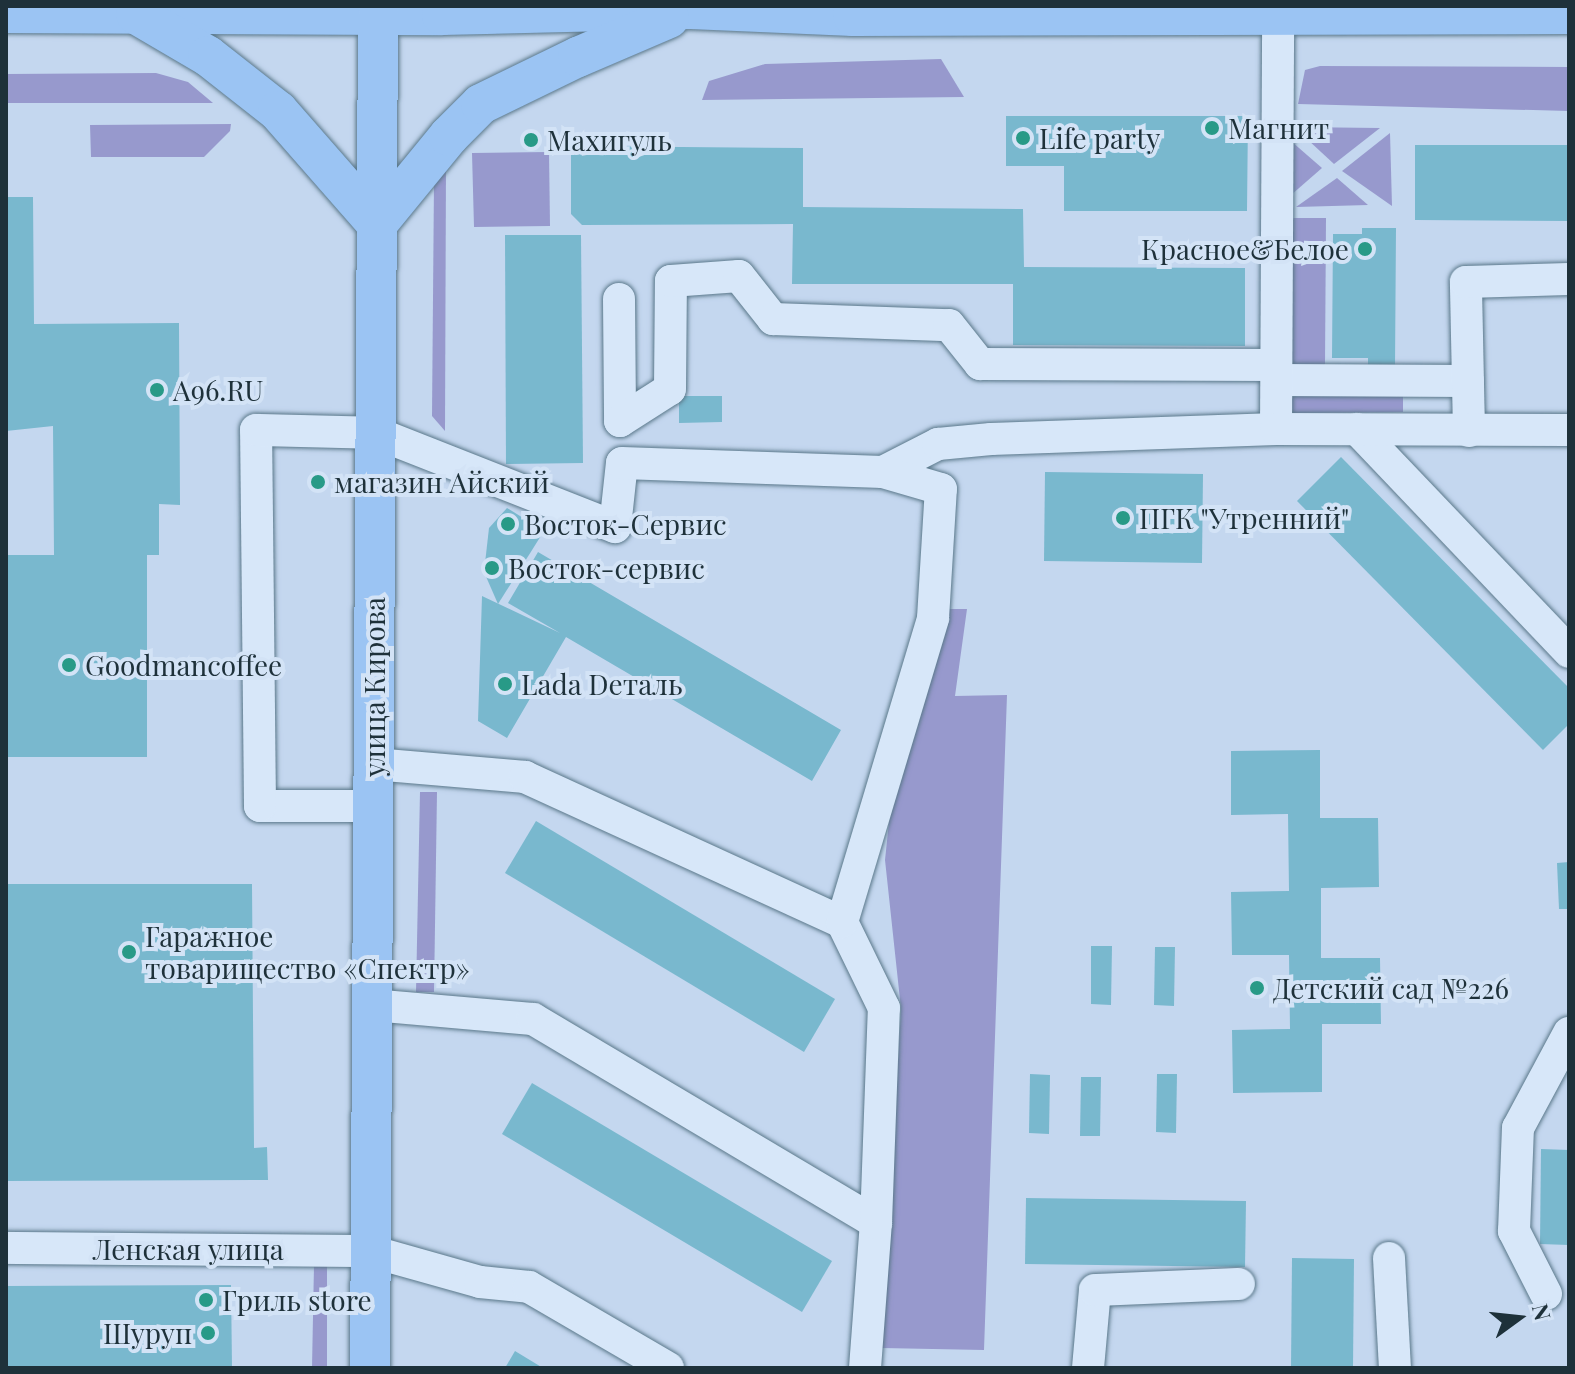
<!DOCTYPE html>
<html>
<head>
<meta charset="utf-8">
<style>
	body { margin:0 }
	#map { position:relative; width:1575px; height:1374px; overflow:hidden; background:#c4d7ef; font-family:"Playfair Display",serif }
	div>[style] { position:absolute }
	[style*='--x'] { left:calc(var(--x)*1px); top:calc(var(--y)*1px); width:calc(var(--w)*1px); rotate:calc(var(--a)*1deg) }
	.green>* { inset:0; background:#9799cd }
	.building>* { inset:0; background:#79b8ce }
	.roads { filter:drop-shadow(0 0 2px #5a788a) drop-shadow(0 0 2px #5a788a) }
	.minor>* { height:32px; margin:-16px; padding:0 16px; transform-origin:16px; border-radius:16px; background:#d7e7f9 }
	.major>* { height:40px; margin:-20px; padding:0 20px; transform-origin:20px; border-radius:20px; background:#9bc4f3 }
	.dots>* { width:22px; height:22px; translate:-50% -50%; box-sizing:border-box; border:4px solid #d3e3f6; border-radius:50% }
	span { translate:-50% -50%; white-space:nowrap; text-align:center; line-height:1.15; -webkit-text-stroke:8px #d3e3f6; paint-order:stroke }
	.poi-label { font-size:28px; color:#1e313a }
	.left { translate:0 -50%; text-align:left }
	.right { translate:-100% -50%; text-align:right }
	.street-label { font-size:28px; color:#1e313a }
	.frame { position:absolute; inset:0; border:8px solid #1e313a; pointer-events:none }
	.north { position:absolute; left:1479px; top:1278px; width:80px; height:80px; -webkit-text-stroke:6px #d3e3f6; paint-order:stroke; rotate:75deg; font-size:22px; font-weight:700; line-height:32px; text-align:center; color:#1e313a }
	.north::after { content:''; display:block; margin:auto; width:28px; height:36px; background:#1e313a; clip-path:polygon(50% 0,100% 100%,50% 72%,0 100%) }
</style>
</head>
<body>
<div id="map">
	<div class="green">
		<div style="clip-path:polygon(941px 59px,964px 97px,702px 100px,709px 81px,765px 64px)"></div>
		<div style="clip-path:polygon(1320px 66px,1569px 67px,1569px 111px,1298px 104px,1305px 70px)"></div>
		<div style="clip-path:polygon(156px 73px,188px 82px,213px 103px,6px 103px,6px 74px)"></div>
		<div style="clip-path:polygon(231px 124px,230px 131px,204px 157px,91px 157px,90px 125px)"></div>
		<div style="clip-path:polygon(1294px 127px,1380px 128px,1334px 164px)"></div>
		<div style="clip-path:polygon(1390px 133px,1392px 206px,1342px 171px)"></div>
		<div style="clip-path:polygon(1284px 135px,1322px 168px,1283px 202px)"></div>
		<div style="clip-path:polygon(549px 152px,550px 226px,474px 227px,472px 153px)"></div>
		<div style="clip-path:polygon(446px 160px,445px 431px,432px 416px,434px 181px)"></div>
		<div style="clip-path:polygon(1337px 178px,1368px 205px,1296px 207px)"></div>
		<div style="clip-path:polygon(1292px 218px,1326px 218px,1325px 365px,1291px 365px)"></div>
		<div style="clip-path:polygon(1291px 391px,1403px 391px,1403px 412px,1291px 413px)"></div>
		<div style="clip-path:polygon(940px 609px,967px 609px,955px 696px,1007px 695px,984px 1350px,882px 1348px,901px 1009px,885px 860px,889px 822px)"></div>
		<div style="clip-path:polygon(420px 792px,437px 792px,434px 992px,416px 992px)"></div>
		<div style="clip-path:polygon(314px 1265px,327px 1266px,327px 1368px,312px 1368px)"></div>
	</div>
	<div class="building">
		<div style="clip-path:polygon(1006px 116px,1248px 116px,1247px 211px,1064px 211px,1064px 166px,1006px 166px)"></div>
		<div style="clip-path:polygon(1415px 145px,1569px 145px,1569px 221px,1415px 220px)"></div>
		<div style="clip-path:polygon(571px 146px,803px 148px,803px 207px,1023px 209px,1024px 267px,1245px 268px,1245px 346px,1013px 345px,1013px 284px,792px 284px,793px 224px,582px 225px,571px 214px)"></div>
		<div style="clip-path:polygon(6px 197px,33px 197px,34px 324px,179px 323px,180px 505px,159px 504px,159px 555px,147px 555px,147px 757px,6px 757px,6px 555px,54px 555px,53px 426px,6px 431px)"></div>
		<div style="clip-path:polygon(1362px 228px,1396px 228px,1395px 367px,1368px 367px,1368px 358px,1332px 358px,1333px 234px,1362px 234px)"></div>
		<div style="clip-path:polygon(505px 235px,581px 235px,583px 463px,506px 464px)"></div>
		<div style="clip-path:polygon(679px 396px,722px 396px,722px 422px,679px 423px)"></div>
		<div style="clip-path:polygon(1341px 457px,1569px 688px,1569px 724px,1543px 750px,1297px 501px)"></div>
		<div style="clip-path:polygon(1045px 472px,1203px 474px,1202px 563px,1044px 561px)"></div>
		<div style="clip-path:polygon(507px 508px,544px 531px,498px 604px,484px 572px,489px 528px)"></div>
		<div style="clip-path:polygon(538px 552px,841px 730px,812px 781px,566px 637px,507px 738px,478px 721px,482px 596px,560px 633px,508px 603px)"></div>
		<div style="clip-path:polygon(1320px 750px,1320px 818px,1378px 818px,1379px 887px,1321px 888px,1321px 958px,1380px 958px,1381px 1024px,1322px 1024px,1322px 1092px,1233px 1093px,1232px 1030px,1290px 1029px,1289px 955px,1232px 955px,1231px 892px,1289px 891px,1288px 814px,1231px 815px,1231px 751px)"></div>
		<div style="clip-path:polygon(536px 821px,835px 999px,804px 1052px,505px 873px)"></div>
		<div style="clip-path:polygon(1569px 862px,1569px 909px,1559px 909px,1557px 863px)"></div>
		<div style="clip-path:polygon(6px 884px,252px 884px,254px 1148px,267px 1147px,268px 1180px,6px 1181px)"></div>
		<div style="clip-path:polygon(1091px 946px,1112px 946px,1111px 1005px,1091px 1004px)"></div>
		<div style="clip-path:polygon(1155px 947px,1175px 947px,1174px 1006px,1154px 1005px)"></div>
		<div style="clip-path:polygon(1030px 1074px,1050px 1075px,1049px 1134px,1029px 1133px)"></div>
		<div style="clip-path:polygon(1157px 1074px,1177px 1074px,1176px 1133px,1156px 1132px)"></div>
		<div style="clip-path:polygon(1081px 1077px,1101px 1077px,1100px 1136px,1080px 1136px)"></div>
		<div style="clip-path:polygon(532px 1083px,832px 1261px,802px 1312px,502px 1134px)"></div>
		<div style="clip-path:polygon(1541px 1149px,1569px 1150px,1569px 1245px,1540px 1244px)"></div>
		<div style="clip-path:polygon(1026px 1198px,1246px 1201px,1245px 1267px,1025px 1264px)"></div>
		<div style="clip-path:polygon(1292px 1258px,1354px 1259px,1353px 1368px,1291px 1368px)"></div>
		<div style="clip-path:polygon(231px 1285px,232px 1368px,6px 1368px,6px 1286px)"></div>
		<div style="clip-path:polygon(515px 1351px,543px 1368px,505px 1368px)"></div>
	</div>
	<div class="roads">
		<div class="minor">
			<div style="--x:619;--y:299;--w:122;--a:89.5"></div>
			<div style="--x:620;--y:421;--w:59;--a:-32.6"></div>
			<div style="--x:670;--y:389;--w:108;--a:-89.5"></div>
			<div style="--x:671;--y:281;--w:68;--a:-4.2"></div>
			<div style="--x:739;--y:276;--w:55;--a:51.7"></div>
			<div style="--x:773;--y:319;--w:176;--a:2"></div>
			<div style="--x:949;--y:325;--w:50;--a:51.5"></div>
			<div style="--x:980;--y:364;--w:296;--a:0.2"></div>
			<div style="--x:1277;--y:380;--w:191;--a:0.3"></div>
			<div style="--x:1276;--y:429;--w:412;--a:-89.7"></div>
			<div style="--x:1357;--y:429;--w:308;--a:46.4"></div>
			<div style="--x:1469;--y:431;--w:149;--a:-91.2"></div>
			<div style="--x:1466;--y:282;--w:103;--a:-1.7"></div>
			<div style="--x:374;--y:764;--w:152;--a:4.9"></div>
			<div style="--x:525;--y:777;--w:349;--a:24.6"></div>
			<div style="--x:373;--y:806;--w:113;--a:180"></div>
			<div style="--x:260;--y:806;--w:376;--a:-90.6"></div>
			<div style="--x:256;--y:430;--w:120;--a:1.4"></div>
			<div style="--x:376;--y:433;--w:257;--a:21.5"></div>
			<div style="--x:615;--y:527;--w:64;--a:-83.8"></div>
			<div style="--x:622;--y:463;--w:261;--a:2"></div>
			<div style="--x:883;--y:472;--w:62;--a:-27"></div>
			<div style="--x:938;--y:444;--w:53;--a:-5.4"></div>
			<div style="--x:991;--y:439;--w:285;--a:-2"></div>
			<div style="--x:1276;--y:429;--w:293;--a:0.2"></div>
			<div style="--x:372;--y:1005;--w:162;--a:5"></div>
			<div style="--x:533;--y:1019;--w:399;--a:30.7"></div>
			<div style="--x:6;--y:1248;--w:364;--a:0.5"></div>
			<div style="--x:370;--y:1251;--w:114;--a:15.7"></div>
			<div style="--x:480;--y:1282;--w:49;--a:5.8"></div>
			<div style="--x:529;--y:1287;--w:161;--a:30.2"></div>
			<div style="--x:1389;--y:1258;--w:110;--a:86.9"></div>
			<div style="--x:1546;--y:1294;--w:71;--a:-116.9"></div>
			<div style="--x:1514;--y:1231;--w:103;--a:-87.8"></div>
			<div style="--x:1518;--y:1128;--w:108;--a:-61.8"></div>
			<div style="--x:865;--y:1368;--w:145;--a:-85.7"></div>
			<div style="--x:876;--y:1223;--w:215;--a:-87.9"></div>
			<div style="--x:884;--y:1008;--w:96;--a:-116"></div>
			<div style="--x:842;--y:922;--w:317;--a:-73.3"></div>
			<div style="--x:933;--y:618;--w:129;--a:-86.5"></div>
			<div style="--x:941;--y:489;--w:60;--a:-163.7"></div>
			<div style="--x:1088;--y:1368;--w:78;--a:-84.9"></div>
			<div style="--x:1095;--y:1290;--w:144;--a:-2.4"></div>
		</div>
		<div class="major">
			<div style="--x:6;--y:13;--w:436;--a:0.3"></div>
			<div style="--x:442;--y:15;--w:249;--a:-1.4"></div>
			<div style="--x:691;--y:9;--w:162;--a:2.5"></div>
			<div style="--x:853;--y:16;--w:716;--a:-0.16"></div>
			<div style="--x:136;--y:14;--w:83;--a:30.3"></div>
			<div style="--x:208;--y:56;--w:89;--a:38.2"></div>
			<div style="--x:278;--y:111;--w:150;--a:48.8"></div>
			<div style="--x:377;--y:224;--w:114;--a:-50.7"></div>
			<div style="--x:449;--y:136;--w:45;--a:-45"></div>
			<div style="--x:481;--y:104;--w:108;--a:-25.9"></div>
			<div style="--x:578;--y:57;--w:99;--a:-23.2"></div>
			<div style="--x:370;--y:1368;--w:1354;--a:-89.66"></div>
		</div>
	</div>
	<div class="dots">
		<div style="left:1212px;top:128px;background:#289a87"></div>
		<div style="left:1023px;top:138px;background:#289a87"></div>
		<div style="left:531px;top:140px;background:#289a87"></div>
		<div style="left:1365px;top:249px;background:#289a87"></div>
		<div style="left:157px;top:390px;background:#289a87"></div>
		<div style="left:318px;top:482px;background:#289a87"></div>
		<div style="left:1123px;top:518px;background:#289a87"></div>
		<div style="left:508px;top:524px;background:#289a87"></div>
		<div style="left:492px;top:568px;background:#289a87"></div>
		<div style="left:69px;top:665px;background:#289a87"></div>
		<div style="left:505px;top:684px;background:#289a87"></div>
		<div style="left:129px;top:952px;background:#289a87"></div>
		<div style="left:1257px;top:988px;background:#289a87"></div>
		<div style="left:206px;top:1300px;background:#289a87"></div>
		<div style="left:208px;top:1333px;background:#289a87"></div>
	</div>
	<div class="poi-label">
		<span class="left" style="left:1228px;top:128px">Магнит</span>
		<span class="left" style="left:1039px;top:138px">Life party</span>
		<span class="left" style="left:547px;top:140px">Махигуль</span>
		<span class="right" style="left:1349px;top:249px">Красное&amp;Белое</span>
		<span class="left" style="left:173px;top:390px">А96.RU</span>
		<span class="left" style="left:334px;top:482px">магазин Айский</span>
		<span class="left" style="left:1139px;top:518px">ПГК "Утренний"</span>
		<span class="left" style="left:524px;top:524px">Восток-Сервис</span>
		<span class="left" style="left:508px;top:568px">Восток-сервис</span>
		<span class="left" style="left:85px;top:665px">Goodmancoffee</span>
		<span class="left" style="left:521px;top:684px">Lada Dеталь</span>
		<span class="left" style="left:145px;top:952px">Гаражное<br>товарищество «Спектр»</span>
		<span class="left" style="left:1273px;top:988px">Детский сад №226</span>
		<span class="left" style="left:222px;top:1300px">Гриль store</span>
		<span class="right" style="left:192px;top:1333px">Шуруп</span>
	</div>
	<div class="street-label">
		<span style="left:374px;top:687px;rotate:-90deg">улица Кирова</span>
		<span style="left:188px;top:1249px">Ленская улица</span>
	</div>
	<div class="frame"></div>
	<div class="north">N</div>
</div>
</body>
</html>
